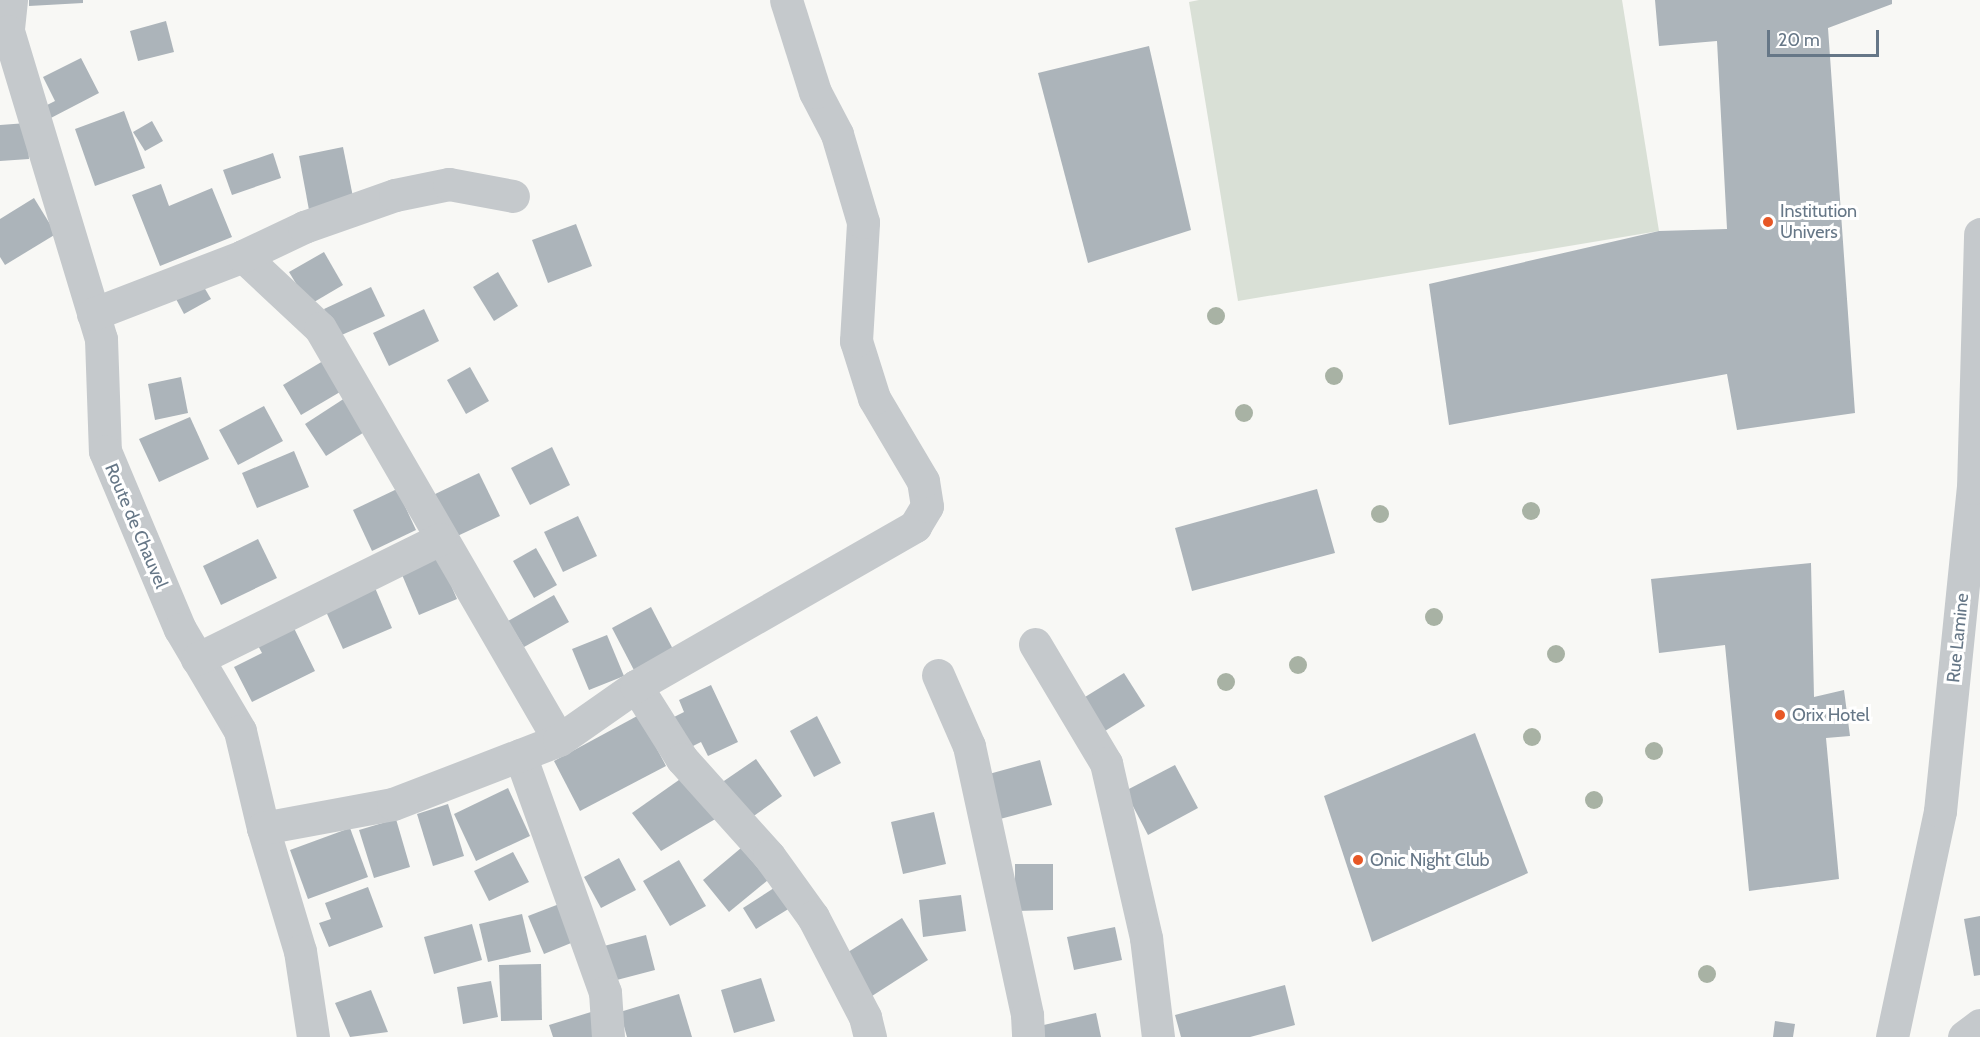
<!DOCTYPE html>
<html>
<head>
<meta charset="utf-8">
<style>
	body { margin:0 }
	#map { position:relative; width:1980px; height:1037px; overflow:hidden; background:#f8f8f5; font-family:Cabin,sans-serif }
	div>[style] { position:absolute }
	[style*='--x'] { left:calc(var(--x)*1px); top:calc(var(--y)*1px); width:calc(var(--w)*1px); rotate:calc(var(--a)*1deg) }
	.green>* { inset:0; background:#d9e0d6 }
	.building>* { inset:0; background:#acb4ba }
	.street>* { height:33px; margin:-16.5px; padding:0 16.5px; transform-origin:16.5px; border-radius:16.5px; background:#c5c9cc }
	.trees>* { width:18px; height:18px; margin:-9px; border-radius:50%; background:#a8b2a4 }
	.dots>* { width:16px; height:16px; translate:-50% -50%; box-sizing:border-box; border:3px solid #fff; border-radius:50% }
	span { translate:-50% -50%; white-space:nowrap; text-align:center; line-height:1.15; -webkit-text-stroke:6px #fff; paint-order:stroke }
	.poi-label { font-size:18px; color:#667787 }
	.left { translate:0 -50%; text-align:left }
	.street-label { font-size:18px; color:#667787 }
	.scale { position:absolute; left:1767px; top:30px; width:112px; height:27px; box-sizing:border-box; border:3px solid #667787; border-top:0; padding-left:8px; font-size:18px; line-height:21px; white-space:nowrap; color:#667787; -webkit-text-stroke:4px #fff; paint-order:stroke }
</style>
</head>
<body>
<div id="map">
	<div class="green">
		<div style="clip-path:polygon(1199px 0,1622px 0,1659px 231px,1238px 301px,1189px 2px)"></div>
	</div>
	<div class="building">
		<div style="clip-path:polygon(29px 0,83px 0,83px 3px,29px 6px)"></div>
		<div style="clip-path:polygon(1655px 0,1892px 0,1892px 4px,1828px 28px,1855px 413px,1737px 430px,1727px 374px,1449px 425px,1429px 284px,1659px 231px,1727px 229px,1717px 41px,1659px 46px)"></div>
		<div style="clip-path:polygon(166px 21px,174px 52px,138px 61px,130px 31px)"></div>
		<div style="clip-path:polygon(1149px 46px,1191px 230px,1088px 263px,1038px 73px)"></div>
		<div style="clip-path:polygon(81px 58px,99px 93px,47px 120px,41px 108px,55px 101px,43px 77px)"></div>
		<div style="clip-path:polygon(124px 111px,145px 168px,95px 186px,75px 129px)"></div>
		<div style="clip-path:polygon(152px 121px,163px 141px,145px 151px,133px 132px)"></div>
		<div style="clip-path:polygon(27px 123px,29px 159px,0 161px,0 125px)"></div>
		<div style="clip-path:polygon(343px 147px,354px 202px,309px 210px,299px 156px)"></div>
		<div style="clip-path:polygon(273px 153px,281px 178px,232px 195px,223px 170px)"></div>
		<div style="clip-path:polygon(161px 184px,169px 206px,212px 188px,232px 237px,160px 266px,132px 195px)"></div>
		<div style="clip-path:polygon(34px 198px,56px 234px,5px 265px,0 257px,0 219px)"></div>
		<div style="clip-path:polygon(576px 224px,592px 266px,548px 283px,532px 240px)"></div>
		<div style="clip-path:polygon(324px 252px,343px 285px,309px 305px,289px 272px)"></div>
		<div style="clip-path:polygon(498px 272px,518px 306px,494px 321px,473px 287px)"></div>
		<div style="clip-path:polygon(201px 282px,211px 299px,184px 314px,175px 297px)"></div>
		<div style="clip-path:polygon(371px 287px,385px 316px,337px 337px,324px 309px)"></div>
		<div style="clip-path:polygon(424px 309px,439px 341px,389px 366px,373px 333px)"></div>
		<div style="clip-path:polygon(323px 361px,340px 392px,301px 415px,283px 385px)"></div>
		<div style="clip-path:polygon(470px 367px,489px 401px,466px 414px,447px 380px)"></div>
		<div style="clip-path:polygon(181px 377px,188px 413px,155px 420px,148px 384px)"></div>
		<div style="clip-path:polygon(345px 398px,366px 431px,326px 456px,305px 424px)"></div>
		<div style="clip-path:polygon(264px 406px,283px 441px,238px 465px,219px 430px)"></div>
		<div style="clip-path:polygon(190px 417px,209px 459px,159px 482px,139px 439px)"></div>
		<div style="clip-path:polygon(552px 447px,570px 485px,530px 505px,511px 468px)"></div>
		<div style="clip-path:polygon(294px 451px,309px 487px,257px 508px,242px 473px)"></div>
		<div style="clip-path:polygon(479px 473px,500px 516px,451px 539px,431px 496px)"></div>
		<div style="clip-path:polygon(397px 489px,416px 530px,372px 551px,353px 510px)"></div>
		<div style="clip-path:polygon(1317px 489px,1335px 553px,1192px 591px,1175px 528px)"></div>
		<div style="clip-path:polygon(578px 516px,597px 556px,563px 572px,544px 532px)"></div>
		<div style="clip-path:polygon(258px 539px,277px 578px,221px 605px,203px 566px)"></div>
		<div style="clip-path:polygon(536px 548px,557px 585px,534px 598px,513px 561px)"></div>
		<div style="clip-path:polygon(437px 553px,457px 599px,419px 615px,400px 570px)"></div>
		<div style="clip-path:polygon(1811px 563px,1814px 697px,1844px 690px,1850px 736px,1826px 738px,1839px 879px,1749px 891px,1725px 645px,1659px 653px,1651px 579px)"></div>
		<div style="clip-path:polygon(373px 583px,392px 628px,343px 649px,323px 605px)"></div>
		<div style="clip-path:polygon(554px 595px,569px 622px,524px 647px,508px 621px)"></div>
		<div style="clip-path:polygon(651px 607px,676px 655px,637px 676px,612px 628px)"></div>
		<div style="clip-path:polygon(292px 624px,315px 671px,252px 702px,234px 667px,262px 653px,256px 642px)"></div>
		<div style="clip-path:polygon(607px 635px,624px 676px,589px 690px,572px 649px)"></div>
		<div style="clip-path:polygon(1124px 673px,1145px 706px,1105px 731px,1085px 697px)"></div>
		<div style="clip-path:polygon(711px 685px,738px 742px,708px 756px,701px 742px,683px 751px,668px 720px,684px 712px,679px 700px)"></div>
		<div style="clip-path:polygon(639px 715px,666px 766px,580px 811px,554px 761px)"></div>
		<div style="clip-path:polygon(817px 716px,841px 763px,814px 777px,790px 731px)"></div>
		<div style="clip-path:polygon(1475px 733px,1528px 873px,1372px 942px,1324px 796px)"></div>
		<div style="clip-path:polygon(756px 759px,782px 796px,748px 820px,721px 783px)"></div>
		<div style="clip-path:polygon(1040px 760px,1052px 805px,1000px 819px,989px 774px)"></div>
		<div style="clip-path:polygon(1175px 765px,1198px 808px,1148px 835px,1125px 791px)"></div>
		<div style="clip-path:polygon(686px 775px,717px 818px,661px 851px,632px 813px)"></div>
		<div style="clip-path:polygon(508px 788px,530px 836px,476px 861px,454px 814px)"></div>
		<div style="clip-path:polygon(448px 804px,464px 856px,433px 866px,417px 814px)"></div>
		<div style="clip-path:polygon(934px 812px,946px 864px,903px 874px,891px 822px)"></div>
		<div style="clip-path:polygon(396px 819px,410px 867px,374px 878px,359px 830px)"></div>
		<div style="clip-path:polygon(350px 828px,368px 877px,308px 899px,290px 850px)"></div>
		<div style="clip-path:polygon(741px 848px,768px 880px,729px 912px,703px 880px)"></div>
		<div style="clip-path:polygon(513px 852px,529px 882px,489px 901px,474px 871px)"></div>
		<div style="clip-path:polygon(619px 858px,636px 890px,601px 908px,584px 877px)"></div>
		<div style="clip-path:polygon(679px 860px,706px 906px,670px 926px,643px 881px)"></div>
		<div style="clip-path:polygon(1015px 864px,1053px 864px,1053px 910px,1015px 911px)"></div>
		<div style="clip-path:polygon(777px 886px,790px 908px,756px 929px,743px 908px)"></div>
		<div style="clip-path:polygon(368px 887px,383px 927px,329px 947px,319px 923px,331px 919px,325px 903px)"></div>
		<div style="clip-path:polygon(961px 895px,966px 931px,923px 937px,919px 900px)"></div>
		<div style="clip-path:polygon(567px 901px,581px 939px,544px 954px,528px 916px)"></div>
		<div style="clip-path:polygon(522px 914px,531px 952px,488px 962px,479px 924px)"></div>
		<div style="clip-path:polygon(1980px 916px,1980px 975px,1974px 976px,1964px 919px)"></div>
		<div style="clip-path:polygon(902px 918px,928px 960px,872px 996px,845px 954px)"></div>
		<div style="clip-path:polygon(472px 924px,482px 960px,434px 974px,424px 937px)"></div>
		<div style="clip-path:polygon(1115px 927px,1122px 960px,1074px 970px,1067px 937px)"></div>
		<div style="clip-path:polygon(646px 935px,655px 970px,613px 981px,604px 946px)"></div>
		<div style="clip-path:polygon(541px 964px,542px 1020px,501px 1021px,499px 965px)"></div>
		<div style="clip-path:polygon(761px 978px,775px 1021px,734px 1033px,721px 990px)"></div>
		<div style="clip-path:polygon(491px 981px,498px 1017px,463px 1024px,457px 987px)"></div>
		<div style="clip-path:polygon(1285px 985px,1295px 1025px,1250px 1037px,1181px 1037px,1175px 1015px)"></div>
		<div style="clip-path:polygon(371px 990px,388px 1032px,350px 1037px,335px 1003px)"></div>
		<div style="clip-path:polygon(679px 994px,692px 1037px,627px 1037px,620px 1012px)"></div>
		<div style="clip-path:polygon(591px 1012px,599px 1037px,553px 1037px,549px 1025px)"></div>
		<div style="clip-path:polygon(1096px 1013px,1101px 1037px,1037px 1037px,1035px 1027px)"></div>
		<div style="clip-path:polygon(1775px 1021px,1795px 1024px,1793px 1037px,1773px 1037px)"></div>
	</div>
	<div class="street">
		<div style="--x:11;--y:0;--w:31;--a:96"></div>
		<div style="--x:8;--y:31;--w:322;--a:73.2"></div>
		<div style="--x:101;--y:339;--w:112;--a:88"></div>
		<div style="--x:105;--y:451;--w:193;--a:67.2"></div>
		<div style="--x:180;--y:629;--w:118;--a:59.5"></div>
		<div style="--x:240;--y:731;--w:100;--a:76.7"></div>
		<div style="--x:263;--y:828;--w:128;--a:73.3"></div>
		<div style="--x:300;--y:951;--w:87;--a:81.4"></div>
		<div style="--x:243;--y:256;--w:105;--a:43.1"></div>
		<div style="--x:320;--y:328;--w:476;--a:59.9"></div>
		<div style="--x:93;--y:314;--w:161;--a:-21.1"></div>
		<div style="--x:243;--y:256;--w:68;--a:-25.4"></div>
		<div style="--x:304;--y:227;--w:96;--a:-19.4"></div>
		<div style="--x:395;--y:195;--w:55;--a:-11.5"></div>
		<div style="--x:449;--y:184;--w:65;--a:10.6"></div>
		<div style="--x:1035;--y:644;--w:139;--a:59.2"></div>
		<div style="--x:1106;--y:763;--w:180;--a:77.1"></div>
		<div style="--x:1146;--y:938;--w:100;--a:83.1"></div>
		<div style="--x:197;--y:659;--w:271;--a:-26.3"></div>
		<div style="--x:938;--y:675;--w:77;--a:66.4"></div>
		<div style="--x:969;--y:746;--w:275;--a:77.8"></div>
		<div style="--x:1027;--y:1015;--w:22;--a:87"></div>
		<div style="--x:636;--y:686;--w:86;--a:57.8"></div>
		<div style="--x:682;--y:759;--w:130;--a:48.1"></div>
		<div style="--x:769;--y:856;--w:75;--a:54.2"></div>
		<div style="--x:813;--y:917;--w:113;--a:62.5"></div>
		<div style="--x:865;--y:1017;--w:21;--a:76"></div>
		<div style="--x:520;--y:755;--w:252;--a:70.3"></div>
		<div style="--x:605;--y:992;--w:45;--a:86.2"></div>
		<div style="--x:263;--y:828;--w:132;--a:-10.5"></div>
		<div style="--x:393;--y:804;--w:178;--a:-21.1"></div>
		<div style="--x:559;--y:740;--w:94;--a:-35"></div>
		<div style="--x:636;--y:686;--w:322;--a:-29.8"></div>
		<div style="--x:915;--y:526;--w:23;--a:-59"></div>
		<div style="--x:927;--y:506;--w:25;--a:-99"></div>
		<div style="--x:923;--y:481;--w:96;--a:-120.6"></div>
		<div style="--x:874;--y:398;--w:60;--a:-107.5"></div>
		<div style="--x:856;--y:341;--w:119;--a:-86.6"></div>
		<div style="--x:863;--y:222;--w:92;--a:-106.5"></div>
		<div style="--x:837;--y:134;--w:47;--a:-117.6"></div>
		<div style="--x:815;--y:92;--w:96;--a:-107.5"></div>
		<div style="--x:1892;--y:1037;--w:231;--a:-78"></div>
		<div style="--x:1940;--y:811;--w:325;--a:-84.2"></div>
		<div style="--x:1973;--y:488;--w:254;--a:-88.4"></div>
		<div style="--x:1964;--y:1037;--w:20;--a:-37"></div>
	</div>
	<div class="trees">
		<div style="left:1216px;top:316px"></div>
		<div style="left:1334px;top:376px"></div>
		<div style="left:1244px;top:413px"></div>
		<div style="left:1531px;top:511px"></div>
		<div style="left:1380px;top:514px"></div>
		<div style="left:1434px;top:617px"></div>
		<div style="left:1556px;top:654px"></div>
		<div style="left:1298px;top:665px"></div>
		<div style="left:1226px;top:682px"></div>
		<div style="left:1532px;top:737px"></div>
		<div style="left:1654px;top:751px"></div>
		<div style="left:1594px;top:800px"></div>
		<div style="left:1707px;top:974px"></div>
	</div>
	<div class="dots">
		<div style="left:1768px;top:222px;background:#e75726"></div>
		<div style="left:1780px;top:715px;background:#e75726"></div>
		<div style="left:1358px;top:860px;background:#e75726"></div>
	</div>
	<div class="poi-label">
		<span class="left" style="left:1780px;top:222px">Institution<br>Univers</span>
		<span class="left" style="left:1792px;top:715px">Orix Hotel</span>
		<span class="left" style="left:1370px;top:860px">Onic Night Club</span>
	</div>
	<div class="street-label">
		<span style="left:136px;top:526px;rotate:67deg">Route de Chauvel</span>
		<span style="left:1958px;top:638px;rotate:-84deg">Rue Lamine</span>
	</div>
	<div class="scale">20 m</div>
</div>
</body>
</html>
